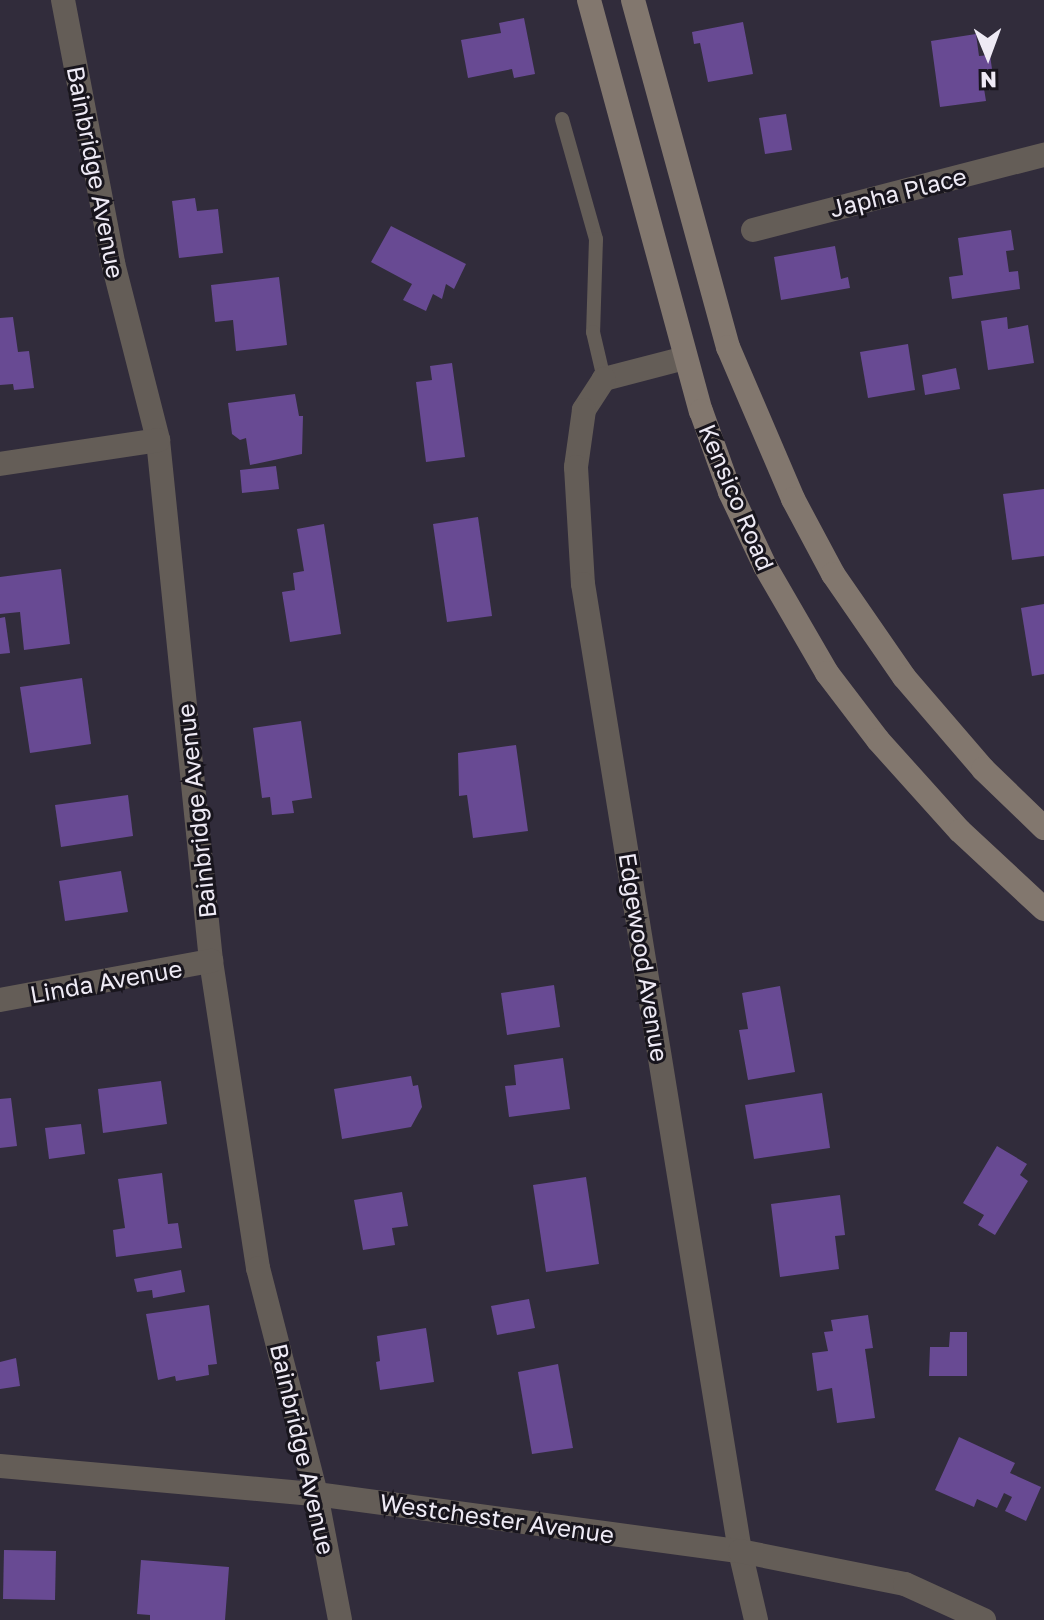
<!DOCTYPE html>
<html>
<head>
<meta charset="utf-8">
<style>
	body { margin:0 }
	#map { position:relative; width:1044px; height:1620px; overflow:hidden; background:#312c3b; font-family:"Golos Text",sans-serif }
	div>[style] { position:absolute }
	[style*='--x'] { left:calc(var(--x)*1px); top:calc(var(--y)*1px); width:calc(var(--w)*1px); rotate:calc(var(--a)*1deg) }
	.building>* { inset:0; background:#684a93 }
	.lane>* { height:14px; margin:-7px; padding:0 7px; transform-origin:7px; border-radius:7px; background:#645d57 }
	.street>* { height:24px; margin:-12px; padding:0 12px; transform-origin:12px; border-radius:12px; background:#645d57 }
	.secondary>* { height:24px; margin:-12px; padding:0 12px; transform-origin:12px; border-radius:12px; background:#82776e }
	span { translate:-50% -50%; white-space:nowrap; text-align:center; line-height:1.15; -webkit-text-stroke:6px #18151d; paint-order:stroke }
	.street-label { font-size:24px; color:#eeeaf5 }
	.north { position:absolute; left:948px; top:16px; width:80px; height:80px; -webkit-text-stroke:6px #18151d; paint-order:stroke; rotate:179deg; font-size:22px; font-weight:700; line-height:32px; text-align:center; color:#eeeaf5 }
	.north::after { content:''; display:block; margin:auto; width:28px; height:36px; background:#eeeaf5; clip-path:polygon(50% 0,100% 100%,50% 72%,0 100%) }
</style>
</head>
<body>
<div id="map">
	<div class="building">
		<div style="clip-path:polygon(524px 18px,535px 74px,514px 78px,512px 69px,468px 78px,461px 40px,501px 33px,499px 23px)"></div>
		<div style="clip-path:polygon(743px 22px,753px 74px,708px 82px,700px 43px,694px 44px,692px 32px)"></div>
		<div style="clip-path:polygon(976px 34px,979px 56px,990px 55px,992px 69px,981px 70px,986px 101px,940px 107px,931px 41px)"></div>
		<div style="clip-path:polygon(786px 114px,792px 150px,765px 154px,759px 118px)"></div>
		<div style="clip-path:polygon(195px 198px,197px 211px,218px 209px,223px 253px,179px 258px,172px 201px)"></div>
		<div style="clip-path:polygon(391px 226px,466px 264px,454px 289px,446px 284px,442px 299px,433px 294px,426px 311px,403px 300px,412px 284px,371px 262px)"></div>
		<div style="clip-path:polygon(1011px 230px,1014px 250px,1006px 251px,1009px 272px,1018px 271px,1020px 289px,952px 299px,949px 277px,963px 275px,958px 238px)"></div>
		<div style="clip-path:polygon(835px 246px,841px 279px,848px 277px,850px 288px,781px 300px,774px 257px)"></div>
		<div style="clip-path:polygon(279px 277px,287px 345px,236px 351px,233px 320px,215px 322px,211px 285px)"></div>
		<div style="clip-path:polygon(13px 317px,18px 352px,29px 351px,34px 388px,14px 390px,13px 384px,0 385px,0 318px)"></div>
		<div style="clip-path:polygon(1007px 317px,1008px 329px,1028px 325px,1034px 363px,988px 370px,981px 321px)"></div>
		<div style="clip-path:polygon(908px 344px,915px 390px,868px 398px,860px 352px)"></div>
		<div style="clip-path:polygon(452px 363px,465px 457px,426px 462px,416px 382px,432px 380px,430px 366px)"></div>
		<div style="clip-path:polygon(956px 368px,960px 389px,925px 395px,922px 375px)"></div>
		<div style="clip-path:polygon(295px 394px,299px 416px,303px 416px,302px 454px,250px 465px,246px 438px,240px 440px,232px 434px,228px 403px)"></div>
		<div style="clip-path:polygon(276px 466px,279px 489px,242px 493px,240px 470px)"></div>
		<div style="clip-path:polygon(1044px 489px,1044px 556px,1012px 560px,1003px 494px)"></div>
		<div style="clip-path:polygon(478px 517px,492px 616px,447px 622px,433px 524px)"></div>
		<div style="clip-path:polygon(324px 524px,341px 634px,290px 642px,282px 592px,295px 590px,293px 573px,304px 571px,297px 529px)"></div>
		<div style="clip-path:polygon(61px 569px,70px 644px,24px 650px,20px 612px,0 614px,0 577px)"></div>
		<div style="clip-path:polygon(1044px 604px,1044px 674px,1032px 676px,1021px 608px)"></div>
		<div style="clip-path:polygon(5px 617px,10px 653px,0 654px,0 618px)"></div>
		<div style="clip-path:polygon(82px 678px,91px 744px,30px 753px,20px 687px)"></div>
		<div style="clip-path:polygon(301px 721px,312px 798px,292px 801px,294px 813px,272px 815px,270px 797px,262px 798px,253px 728px)"></div>
		<div style="clip-path:polygon(516px 745px,528px 831px,473px 838px,467px 795px,459px 796px,458px 753px)"></div>
		<div style="clip-path:polygon(128px 795px,133px 836px,61px 847px,55px 805px)"></div>
		<div style="clip-path:polygon(121px 871px,128px 912px,65px 921px,59px 881px)"></div>
		<div style="clip-path:polygon(554px 985px,560px 1027px,507px 1035px,501px 993px)"></div>
		<div style="clip-path:polygon(780px 986px,795px 1072px,748px 1080px,739px 1030px,748px 1029px,742px 993px)"></div>
		<div style="clip-path:polygon(563px 1058px,570px 1109px,509px 1117px,505px 1086px,516px 1085px,514px 1065px)"></div>
		<div style="clip-path:polygon(411px 1076px,413px 1086px,418px 1085px,422px 1107px,411px 1127px,342px 1139px,334px 1089px)"></div>
		<div style="clip-path:polygon(161px 1081px,167px 1124px,103px 1133px,98px 1089px)"></div>
		<div style="clip-path:polygon(822px 1093px,830px 1148px,754px 1159px,745px 1105px)"></div>
		<div style="clip-path:polygon(11px 1098px,17px 1146px,0 1148px,0 1099px)"></div>
		<div style="clip-path:polygon(81px 1124px,85px 1154px,49px 1159px,45px 1128px)"></div>
		<div style="clip-path:polygon(997px 1146px,1027px 1164px,1020px 1175px,1028px 1181px,995px 1235px,978px 1225px,984px 1215px,963px 1203px)"></div>
		<div style="clip-path:polygon(162px 1173px,168px 1224px,178px 1223px,182px 1248px,116px 1257px,113px 1230px,125px 1228px,118px 1179px)"></div>
		<div style="clip-path:polygon(586px 1177px,599px 1264px,546px 1272px,533px 1185px)"></div>
		<div style="clip-path:polygon(402px 1192px,408px 1226px,392px 1228px,395px 1245px,363px 1250px,354px 1200px)"></div>
		<div style="clip-path:polygon(840px 1195px,845px 1235px,835px 1236px,839px 1269px,780px 1277px,771px 1204px)"></div>
		<div style="clip-path:polygon(181px 1270px,185px 1292px,153px 1298px,152px 1290px,137px 1292px,134px 1279px)"></div>
		<div style="clip-path:polygon(529px 1299px,535px 1328px,497px 1335px,491px 1306px)"></div>
		<div style="clip-path:polygon(209px 1305px,217px 1364px,208px 1365px,209px 1375px,176px 1381px,175px 1376px,158px 1380px,146px 1314px)"></div>
		<div style="clip-path:polygon(868px 1315px,873px 1348px,865px 1349px,875px 1418px,837px 1423px,832px 1388px,817px 1391px,812px 1353px,828px 1351px,824px 1332px,833px 1331px,831px 1320px)"></div>
		<div style="clip-path:polygon(426px 1328px,434px 1382px,380px 1390px,376px 1362px,380px 1361px,377px 1336px)"></div>
		<div style="clip-path:polygon(950px 1332px,967px 1332px,967px 1376px,929px 1376px,930px 1347px,949px 1347px)"></div>
		<div style="clip-path:polygon(16px 1358px,20px 1386px,0 1389px,0 1362px)"></div>
		<div style="clip-path:polygon(558px 1364px,573px 1448px,532px 1454px,518px 1372px)"></div>
		<div style="clip-path:polygon(959px 1437px,1015px 1463px,1010px 1473px,1041px 1487px,1026px 1521px,1005px 1511px,1012px 1497px,1004px 1493px,997px 1508px,977px 1499px,974px 1507px,935px 1490px)"></div>
		<div style="clip-path:polygon(4px 1550px,56px 1551px,55px 1600px,3px 1599px)"></div>
		<div style="clip-path:polygon(141px 1560px,229px 1567px,225px 1620px,150px 1620px,150px 1615px,137px 1614px)"></div>
	</div>
	<div class="lane">
		<div style="--x:562;--y:119;--w:125;--a:74.2"></div>
		<div style="--x:596;--y:239;--w:93;--a:91.8"></div>
		<div style="--x:593;--y:332;--w:48;--a:76.8"></div>
	</div>
	<div class="street">
		<div style="--x:63;--y:0;--w:268;--a:79.2"></div>
		<div style="--x:113;--y:263;--w:183;--a:75.7"></div>
		<div style="--x:158;--y:440;--w:524;--a:84.19"></div>
		<div style="--x:211;--y:961;--w:311;--a:81.3"></div>
		<div style="--x:258;--y:1268;--w:233;--a:75.6"></div>
		<div style="--x:316;--y:1494;--w:128;--a:79.2"></div>
		<div style="--x:753;--y:230;--w:301;--a:-14.5"></div>
		<div style="--x:685;--y:358;--w:84;--a:165.5"></div>
		<div style="--x:604;--y:379;--w:37;--a:123"></div>
		<div style="--x:584;--y:410;--w:58;--a:98"></div>
		<div style="--x:576;--y:467;--w:117;--a:86.6"></div>
		<div style="--x:583;--y:584;--w:980;--a:80.78"></div>
		<div style="--x:740;--y:1551;--w:71;--a:76.9"></div>
		<div style="--x:0;--y:464;--w:160;--a:-8.6"></div>
		<div style="--x:0;--y:1000;--w:215;--a:-10.5"></div>
		<div style="--x:0;--y:1466;--w:317;--a:5.1"></div>
		<div style="--x:316;--y:1494;--w:428;--a:7.7"></div>
		<div style="--x:740;--y:1551;--w:168;--a:11.3"></div>
		<div style="--x:905;--y:1584;--w:87;--a:24.5"></div>
	</div>
	<div class="secondary">
		<div style="--x:589;--y:0;--w:426;--a:74.8"></div>
		<div style="--x:701;--y:411;--w:86;--a:70.3"></div>
		<div style="--x:730;--y:492;--w:82;--a:64.7"></div>
		<div style="--x:765;--y:566;--w:124;--a:59.9"></div>
		<div style="--x:827;--y:673;--w:84;--a:52.7"></div>
		<div style="--x:878;--y:740;--w:122;--a:48"></div>
		<div style="--x:960;--y:831;--w:115;--a:42.9"></div>
		<div style="--x:633;--y:0;--w:360;--a:74.7"></div>
		<div style="--x:728;--y:347;--w:165;--a:66.8"></div>
		<div style="--x:793;--y:499;--w:85;--a:61.9"></div>
		<div style="--x:833;--y:574;--w:125;--a:55.4"></div>
		<div style="--x:904;--y:677;--w:121;--a:49.3"></div>
		<div style="--x:983;--y:769;--w:85;--a:44"></div>
	</div>
	<div class="street-label">
		<span style="left:96px;top:172px;rotate:79deg">Bainbridge Avenue</span>
		<span style="left:898px;top:192px;rotate:-14deg">Japha Place</span>
		<span style="left:737px;top:497px;rotate:67deg">Kensico Road</span>
		<span style="left:196px;top:811px;rotate:-96deg">Bainbridge Avenue</span>
		<span style="left:644px;top:957px;rotate:81deg">Edgewood Avenue</span>
		<span style="left:106px;top:981px;rotate:-10deg">Linda Avenue</span>
		<span style="left:303px;top:1449px;rotate:77deg">Bainbridge Avenue</span>
		<span style="left:497px;top:1518px;rotate:8deg">Westchester Avenue</span>
	</div>
	<div class="north">N</div>
</div>
</body>
</html>
